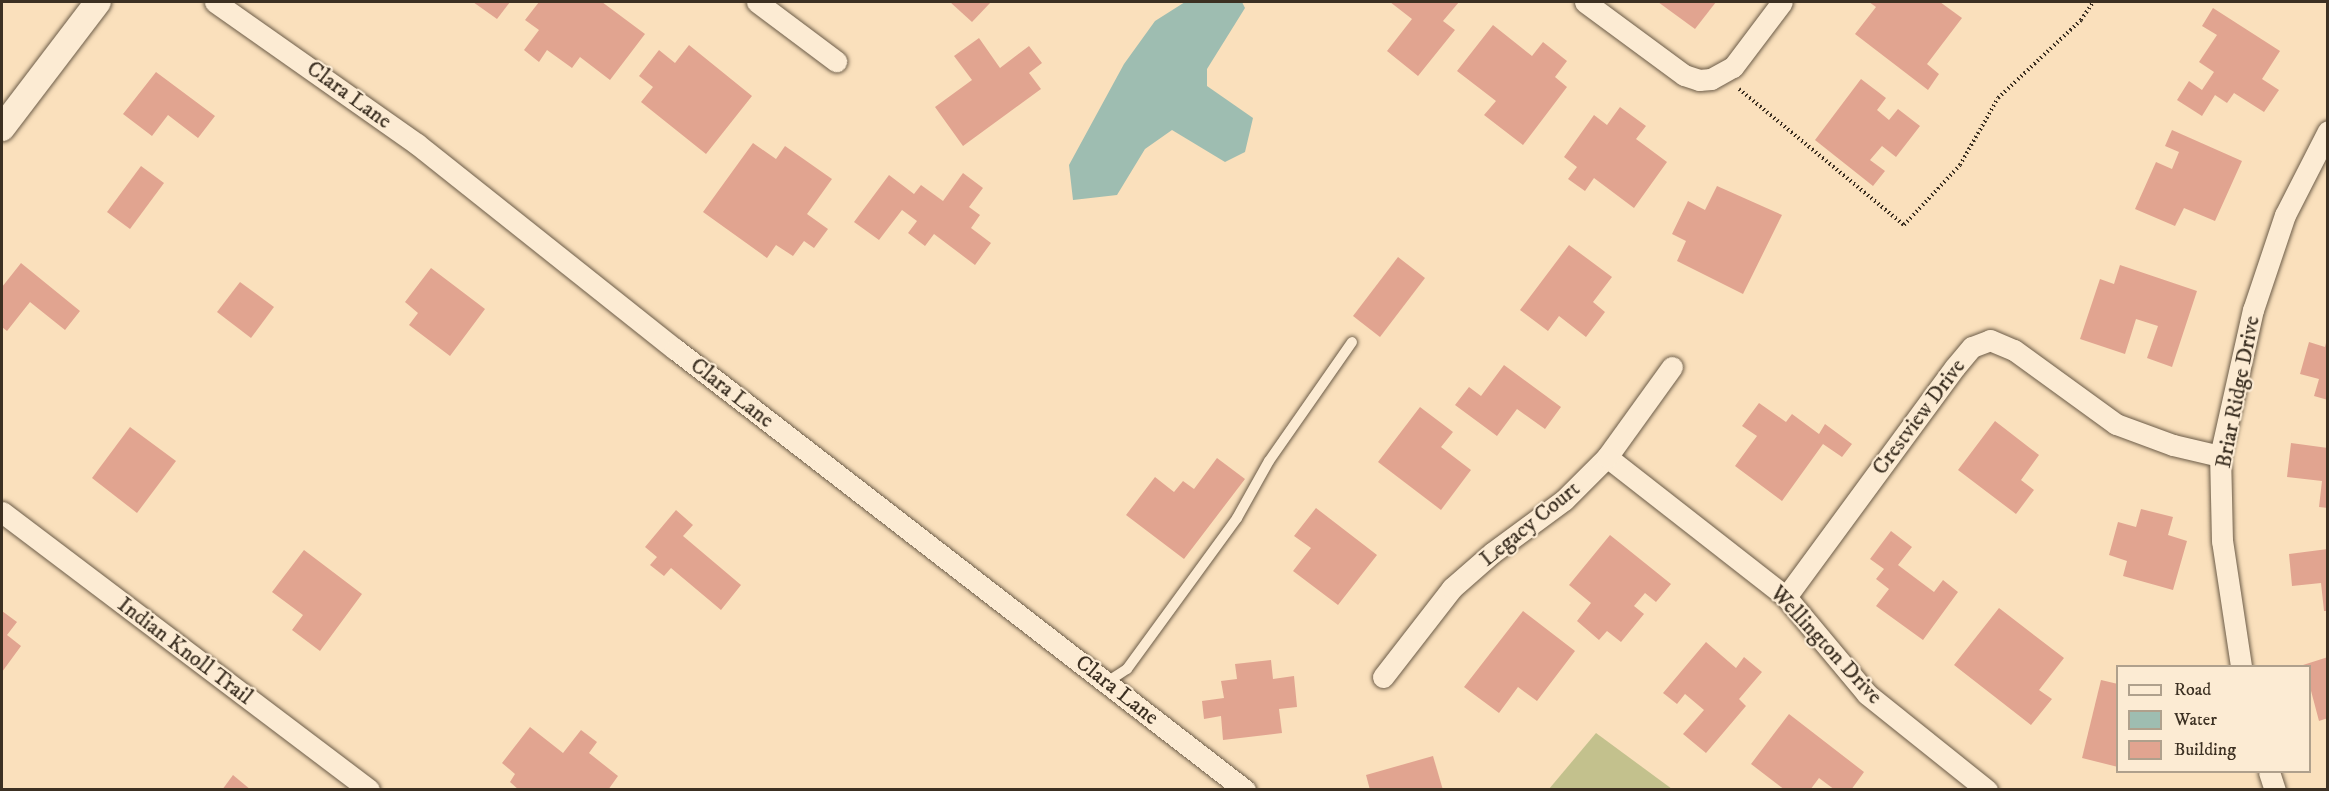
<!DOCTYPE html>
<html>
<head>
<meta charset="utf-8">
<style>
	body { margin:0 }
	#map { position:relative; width:2329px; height:791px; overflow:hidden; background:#fae0bc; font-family:"IM FELL DW Pica",serif }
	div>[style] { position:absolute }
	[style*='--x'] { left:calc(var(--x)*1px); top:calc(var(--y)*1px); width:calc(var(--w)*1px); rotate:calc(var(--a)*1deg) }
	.green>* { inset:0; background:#c3c18d }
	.water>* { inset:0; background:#9ebdb1 }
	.building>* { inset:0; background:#e1a490 }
	.path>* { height:4px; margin-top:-2px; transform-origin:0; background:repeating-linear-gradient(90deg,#3c3022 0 1.5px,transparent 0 4.5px) }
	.roads { filter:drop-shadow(0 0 2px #6c5c48) drop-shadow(0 0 2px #6c5c48) }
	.service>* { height:10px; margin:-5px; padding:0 5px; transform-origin:5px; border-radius:5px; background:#fcebd3 }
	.minor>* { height:21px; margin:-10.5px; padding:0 10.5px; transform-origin:10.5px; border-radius:10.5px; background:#fcebd3 }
	.tertiary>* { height:26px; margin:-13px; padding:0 13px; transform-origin:13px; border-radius:13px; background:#fcebd3 }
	span { translate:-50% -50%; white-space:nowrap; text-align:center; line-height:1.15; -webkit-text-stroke:4.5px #fcebd3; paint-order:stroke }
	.street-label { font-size:22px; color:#3c3022 }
	.frame { position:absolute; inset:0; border:3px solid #3c3022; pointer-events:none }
	.legend { position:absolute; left:2116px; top:665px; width:195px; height:108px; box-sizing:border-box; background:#fcebd3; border:2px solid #afa08c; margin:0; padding:8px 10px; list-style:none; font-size:18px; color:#3c3022 }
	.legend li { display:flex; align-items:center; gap:12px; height:30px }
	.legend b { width:30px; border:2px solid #afa08c }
</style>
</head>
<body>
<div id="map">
	<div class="green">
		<div style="clip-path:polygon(1596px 733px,1672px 789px,1549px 789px)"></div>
	</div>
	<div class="water">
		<div style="clip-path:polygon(1185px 2px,1242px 2px,1245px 8px,1207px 69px,1207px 86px,1253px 118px,1245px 152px,1225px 162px,1172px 130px,1145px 149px,1117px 195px,1073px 200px,1069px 165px,1124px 64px,1155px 21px)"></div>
	</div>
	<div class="building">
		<div style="clip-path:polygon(473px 2px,510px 2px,497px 19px)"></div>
		<div style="clip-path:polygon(539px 2px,602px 2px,645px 34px,610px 80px,580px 57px,572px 68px,547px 50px,539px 62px,524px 50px,539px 30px,525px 20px)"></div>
		<div style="clip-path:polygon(950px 2px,991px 2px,972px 22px)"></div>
		<div style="clip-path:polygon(1390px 2px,1459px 2px,1443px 21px,1455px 30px,1418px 76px,1387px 51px,1412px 19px)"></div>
		<div style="clip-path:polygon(1658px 2px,1716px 2px,1695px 29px)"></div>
		<div style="clip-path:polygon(1869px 2px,1940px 2px,1962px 18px,1927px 64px,1939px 74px,1928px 90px,1855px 34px,1876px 7px)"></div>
		<div style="clip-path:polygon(2213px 8px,2280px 51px,2262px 79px,2279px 90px,2264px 112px,2234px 93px,2227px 103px,2215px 95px,2202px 116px,2177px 100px,2189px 81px,2202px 90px,2214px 72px,2199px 62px,2217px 35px,2202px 26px)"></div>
		<div style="clip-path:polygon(1493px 25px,1532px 56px,1543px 42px,1567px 61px,1555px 77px,1567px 87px,1523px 145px,1484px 115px,1496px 101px,1457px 71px)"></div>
		<div style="clip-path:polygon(979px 38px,1000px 68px,1029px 46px,1042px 63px,1029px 73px,1041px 89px,963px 146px,935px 107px,972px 80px,954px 56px)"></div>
		<div style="clip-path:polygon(689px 45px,752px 96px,706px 154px,641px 102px,653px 87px,639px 76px,659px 50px,675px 63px)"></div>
		<div style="clip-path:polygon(156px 72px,215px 116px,198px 138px,168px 115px,152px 136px,123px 114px)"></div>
		<div style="clip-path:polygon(1861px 79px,1886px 98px,1877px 110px,1889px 120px,1898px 109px,1920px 126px,1896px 157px,1882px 146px,1870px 160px,1885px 171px,1873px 186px,1815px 140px)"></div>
		<div style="clip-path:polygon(1620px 107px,1646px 126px,1636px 139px,1667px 162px,1634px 208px,1594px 178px,1585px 191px,1568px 179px,1577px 167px,1564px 157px,1594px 115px,1607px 125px)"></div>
		<div style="clip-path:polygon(2172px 130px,2242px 161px,2215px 221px,2184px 208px,2175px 226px,2135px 209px,2156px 162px,2172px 169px,2179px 152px,2165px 146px)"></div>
		<div style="clip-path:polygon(753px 143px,776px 159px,785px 146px,832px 179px,807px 214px,828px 229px,814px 248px,804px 241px,793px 256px,776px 245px,767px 258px,703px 212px)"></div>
		<div style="clip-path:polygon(141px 166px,164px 183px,130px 229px,107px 212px)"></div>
		<div style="clip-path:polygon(963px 173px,983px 188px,969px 207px,980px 215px,971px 228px,991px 243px,975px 265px,934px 234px,925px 246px,908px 233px,917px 221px,902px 210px,879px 240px,854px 222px,889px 175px,914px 194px,921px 185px,943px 201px)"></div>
		<div style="clip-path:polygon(1717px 186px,1782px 215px,1743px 294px,1677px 261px,1686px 241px,1672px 234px,1688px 201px,1705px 210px)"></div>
		<div style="clip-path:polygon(1569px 245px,1612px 277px,1593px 302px,1605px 312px,1586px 337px,1559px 316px,1548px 331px,1520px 310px)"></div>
		<div style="clip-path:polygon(1398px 257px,1425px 278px,1380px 337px,1353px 316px)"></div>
		<div style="clip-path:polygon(21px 263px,80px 311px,65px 330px,30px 302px,7px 331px,2px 327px,2px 287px)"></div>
		<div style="clip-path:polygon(2120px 265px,2197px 291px,2172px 367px,2147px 358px,2158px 326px,2136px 319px,2125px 354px,2080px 339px,2100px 279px,2114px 284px)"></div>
		<div style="clip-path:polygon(431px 268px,485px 309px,450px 356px,409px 325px,418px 313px,405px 302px)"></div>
		<div style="clip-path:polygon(240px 282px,274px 307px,251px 338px,217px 312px)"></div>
		<div style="clip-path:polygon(2327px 339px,2328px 339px,2328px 400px,2314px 396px,2319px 379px,2300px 374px,2309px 342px,2325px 347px)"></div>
		<div style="clip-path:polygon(1504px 365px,1561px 407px,1545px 429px,1517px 409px,1497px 436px,1455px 405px,1469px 387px,1481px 396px)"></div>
		<div style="clip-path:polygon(1759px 403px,1786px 422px,1792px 414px,1819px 434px,1825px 424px,1852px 444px,1842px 457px,1823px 444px,1782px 501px,1735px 466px,1757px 436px,1742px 426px)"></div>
		<div style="clip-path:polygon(1420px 407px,1453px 432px,1441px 447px,1471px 470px,1441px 510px,1378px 462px)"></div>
		<div style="clip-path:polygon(1995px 421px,2039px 455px,2021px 480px,2034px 490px,2016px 514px,1958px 470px)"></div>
		<div style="clip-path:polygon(130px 427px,176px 461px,137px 513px,92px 478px)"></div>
		<div style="clip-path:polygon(2291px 443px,2328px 448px,2328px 508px,2319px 507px,2322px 481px,2287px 477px)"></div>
		<div style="clip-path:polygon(1217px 458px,1245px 479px,1184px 559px,1126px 515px,1155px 477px,1174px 492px,1183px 481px,1194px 489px)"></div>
		<div style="clip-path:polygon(1316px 508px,1377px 555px,1338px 605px,1293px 571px,1311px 548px,1294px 536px)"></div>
		<div style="clip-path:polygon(2141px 509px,2173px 517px,2168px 535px,2187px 541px,2173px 590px,2123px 576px,2127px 561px,2109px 555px,2118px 522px,2136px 527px)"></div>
		<div style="clip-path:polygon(676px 510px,693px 525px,683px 536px,741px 585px,721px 610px,671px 568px,664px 576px,650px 565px,657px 557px,645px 547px)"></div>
		<div style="clip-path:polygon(1891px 531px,1912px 547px,1898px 565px,1934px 592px,1943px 580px,1958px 592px,1923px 640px,1876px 606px,1889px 589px,1876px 579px,1884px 569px,1870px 559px)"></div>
		<div style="clip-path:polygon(1610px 535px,1671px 584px,1656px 602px,1645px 593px,1634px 606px,1644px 614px,1621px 642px,1607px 631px,1599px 640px,1577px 621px,1591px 603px,1569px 585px)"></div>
		<div style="clip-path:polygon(2328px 549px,2328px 611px,2324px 611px,2321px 583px,2292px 586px,2289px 554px)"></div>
		<div style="clip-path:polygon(304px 550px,362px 594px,320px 651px,292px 630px,303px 615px,272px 592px)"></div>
		<div style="clip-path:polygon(1999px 608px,2064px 658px,2039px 690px,2052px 699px,2031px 725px,1954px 665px)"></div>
		<div style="clip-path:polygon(2px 611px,17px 622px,7px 635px,21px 646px,2px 672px)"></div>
		<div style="clip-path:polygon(1523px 611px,1575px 651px,1537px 701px,1518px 687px,1499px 713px,1464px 687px)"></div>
		<div style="clip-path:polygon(1706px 642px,1736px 668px,1744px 657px,1762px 672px,1739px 699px,1746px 706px,1706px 753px,1683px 734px,1704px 710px,1685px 694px,1677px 704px,1663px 693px)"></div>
		<div style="clip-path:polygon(2328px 657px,2328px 718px,2319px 721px,2310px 687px,2310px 666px,2303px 665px)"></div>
		<div style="clip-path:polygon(1271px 660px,1273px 679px,1294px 676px,1297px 707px,1279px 709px,1282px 733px,1223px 740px,1221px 716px,1204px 719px,1202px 701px,1224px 698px,1221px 681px,1237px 679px,1235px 664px)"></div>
		<div style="clip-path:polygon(2101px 680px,2118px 684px,2118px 767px,2082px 758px)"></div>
		<div style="clip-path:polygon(1789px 714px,1864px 772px,1851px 790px,1835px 790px,1819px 778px,1810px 790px,1785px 790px,1751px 764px)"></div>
		<div style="clip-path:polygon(530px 727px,563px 753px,581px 730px,597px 742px,589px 753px,618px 776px,608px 790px,519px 790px,510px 782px,515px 774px,502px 763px)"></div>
		<div style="clip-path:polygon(1433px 756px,1443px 790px,1370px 790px,1366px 775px)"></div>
		<div style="clip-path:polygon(233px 775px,251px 790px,222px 790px)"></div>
	</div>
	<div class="path">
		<div style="--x:1739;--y:89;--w:214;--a:39.5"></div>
		<div style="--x:1904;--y:225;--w:82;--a:-47"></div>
		<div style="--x:1960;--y:165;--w:77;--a:-60.4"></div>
		<div style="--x:1998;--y:98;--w:114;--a:-43.2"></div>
		<div style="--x:2081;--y:20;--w:22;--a:-56"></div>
	</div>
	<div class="roads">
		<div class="service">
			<div style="--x:1107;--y:682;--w:24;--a:-33"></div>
			<div style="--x:1127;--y:669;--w:187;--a:-53.9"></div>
			<div style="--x:1237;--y:518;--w:65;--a:-60.7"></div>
			<div style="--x:1269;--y:461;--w:145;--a:-55.1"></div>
		</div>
		<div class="minor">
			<div style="--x:215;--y:2;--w:247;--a:35.1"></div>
			<div style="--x:417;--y:144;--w:330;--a:38.5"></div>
			<div style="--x:675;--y:349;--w:721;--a:37.73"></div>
			<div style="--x:757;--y:2;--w:99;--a:36.8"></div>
			<div style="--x:1585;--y:2;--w:123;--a:36.4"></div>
			<div style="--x:1684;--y:75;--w:16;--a:18"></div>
			<div style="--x:1699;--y:80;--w:12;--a:-5"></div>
			<div style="--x:1711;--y:79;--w:25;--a:-29"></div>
			<div style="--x:1733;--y:67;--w:81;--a:-53"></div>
			<div style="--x:1607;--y:457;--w:227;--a:38"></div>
			<div style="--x:1786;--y:597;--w:126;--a:50.1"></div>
			<div style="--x:1867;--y:694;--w:154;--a:38.7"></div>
			<div style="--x:2;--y:512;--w:460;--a:37.1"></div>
			<div style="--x:1786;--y:597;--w:285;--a:-53.7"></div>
			<div style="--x:1955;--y:367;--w:26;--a:-50"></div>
			<div style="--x:1972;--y:347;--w:19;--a:-21"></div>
			<div style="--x:1990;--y:340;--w:26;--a:23"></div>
			<div style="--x:2014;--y:350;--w:126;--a:36"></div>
			<div style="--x:2116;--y:424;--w:61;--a:20.2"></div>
			<div style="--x:2173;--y:445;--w:48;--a:13.2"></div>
			<div style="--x:2241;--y:666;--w:126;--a:-98.6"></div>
			<div style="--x:2222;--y:541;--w:85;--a:-91.3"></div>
			<div style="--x:2220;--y:456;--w:150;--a:-77.3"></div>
			<div style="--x:2253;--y:310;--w:100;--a:-71.4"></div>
			<div style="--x:2285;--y:215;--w:94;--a:-62.9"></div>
			<div style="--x:1383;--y:677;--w:113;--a:-52.2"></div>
			<div style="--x:1452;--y:588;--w:53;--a:-41.2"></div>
			<div style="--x:1492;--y:553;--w:89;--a:-36.4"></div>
			<div style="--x:1564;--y:500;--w:61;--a:-45"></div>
			<div style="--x:1607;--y:457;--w:111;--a:-54.2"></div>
			<div style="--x:2269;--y:772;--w:19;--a:72"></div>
		</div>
		<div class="tertiary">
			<div style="--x:2;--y:128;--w:158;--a:-52.7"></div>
		</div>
	</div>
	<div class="street-label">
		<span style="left:349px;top:95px;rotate:36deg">Clara Lane</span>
		<span style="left:2238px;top:392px;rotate:-79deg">Briar Ridge Drive</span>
		<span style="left:732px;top:393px;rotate:38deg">Clara Lane</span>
		<span style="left:1919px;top:417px;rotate:-53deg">Crestview Drive</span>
		<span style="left:1530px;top:524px;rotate:-39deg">Legacy Court</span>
		<span style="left:1826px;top:645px;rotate:47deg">Wellington Drive</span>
		<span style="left:185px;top:651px;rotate:37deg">Indian Knoll Trail</span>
		<span style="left:1117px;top:690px;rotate:38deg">Clara Lane</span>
	</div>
	<div class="frame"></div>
	<ul class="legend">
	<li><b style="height:8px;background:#fcebd3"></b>Road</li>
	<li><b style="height:16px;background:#9ebdb1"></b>Water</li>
	<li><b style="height:16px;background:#e1a490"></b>Building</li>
	</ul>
</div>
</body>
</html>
